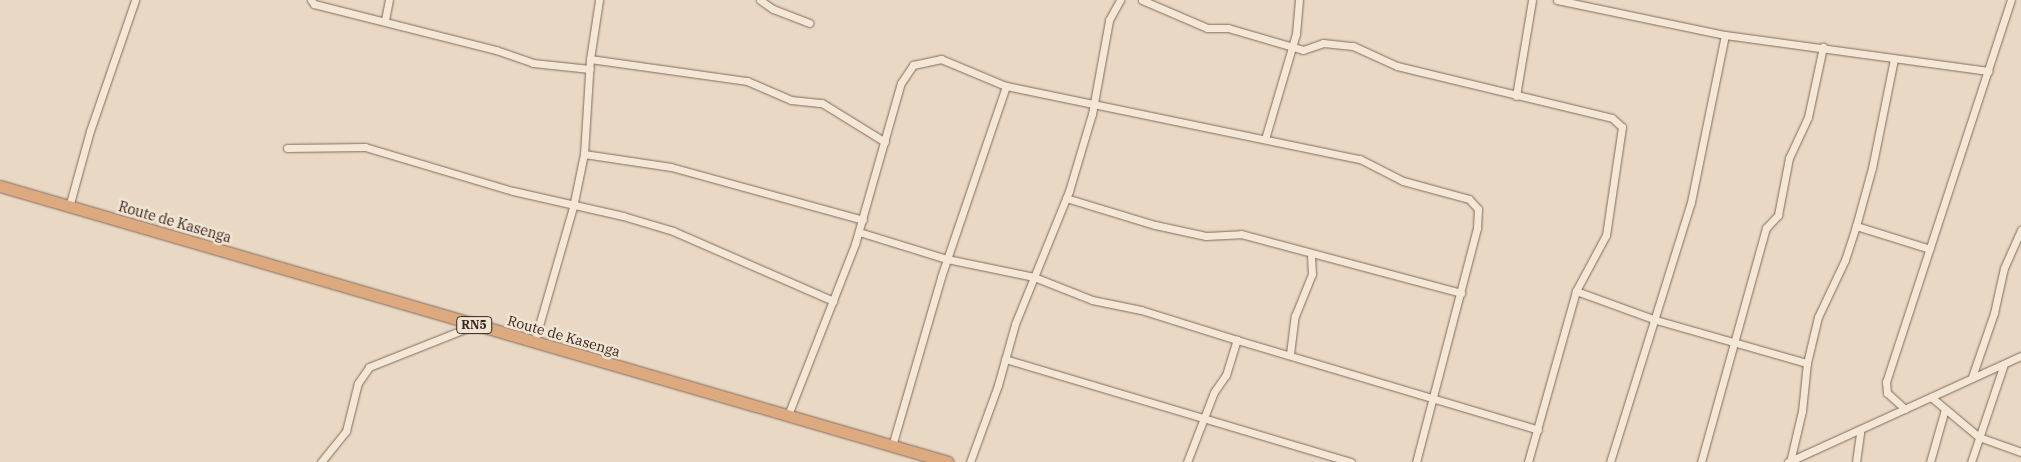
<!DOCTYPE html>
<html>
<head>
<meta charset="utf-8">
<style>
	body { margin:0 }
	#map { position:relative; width:2021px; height:462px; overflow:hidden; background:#e9d9c4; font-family:"IBM Plex Serif",serif }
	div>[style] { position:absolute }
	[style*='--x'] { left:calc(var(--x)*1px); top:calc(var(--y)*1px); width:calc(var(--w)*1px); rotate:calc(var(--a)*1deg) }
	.roads { filter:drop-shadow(0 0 1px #826b5c) drop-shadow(0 0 1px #826b5c) }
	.minor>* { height:7px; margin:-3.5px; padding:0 3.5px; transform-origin:3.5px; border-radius:3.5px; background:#f5e7d6 }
	.trunk>* { height:11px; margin:-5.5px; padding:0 5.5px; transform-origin:5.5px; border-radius:5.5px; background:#dcaa7e }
	span { translate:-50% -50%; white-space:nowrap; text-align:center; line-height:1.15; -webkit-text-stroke:5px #f1e4d3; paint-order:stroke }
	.shield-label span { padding:1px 4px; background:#f1e4d3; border:1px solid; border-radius:4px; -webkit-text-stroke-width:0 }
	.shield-label { font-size:12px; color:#34261f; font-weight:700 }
	.street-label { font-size:14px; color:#34261f }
</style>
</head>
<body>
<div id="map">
	<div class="roads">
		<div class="minor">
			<div style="--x:311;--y:0;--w:5;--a:53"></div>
			<div style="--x:314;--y:4;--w:188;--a:14.2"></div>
			<div style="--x:496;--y:50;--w:39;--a:19"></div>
			<div style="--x:533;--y:63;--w:57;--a:6"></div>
			<div style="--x:760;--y:0;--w:16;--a:35"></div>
			<div style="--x:773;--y:9;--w:39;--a:21"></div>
			<div style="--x:1142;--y:0;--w:71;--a:23.3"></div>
			<div style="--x:1207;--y:28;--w:21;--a:0"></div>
			<div style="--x:1228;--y:28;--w:78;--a:16.3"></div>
			<div style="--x:1303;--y:50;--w:21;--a:-19"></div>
			<div style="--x:1323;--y:43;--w:30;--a:6"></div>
			<div style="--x:1353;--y:46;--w:48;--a:24.4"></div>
			<div style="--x:1397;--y:66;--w:221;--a:13.6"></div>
			<div style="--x:1612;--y:118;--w:13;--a:42"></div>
			<div style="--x:1622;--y:127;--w:109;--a:98.4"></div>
			<div style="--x:1606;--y:235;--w:64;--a:118.2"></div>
			<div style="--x:1576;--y:291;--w:178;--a:105.7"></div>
			<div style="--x:1557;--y:0;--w:172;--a:11.8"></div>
			<div style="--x:1725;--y:35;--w:266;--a:7.8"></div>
			<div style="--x:385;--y:20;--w:20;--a:-79"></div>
			<div style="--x:590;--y:59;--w:159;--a:8"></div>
			<div style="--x:747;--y:81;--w:48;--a:23.4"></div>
			<div style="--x:791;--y:100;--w:31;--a:6"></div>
			<div style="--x:822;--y:103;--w:74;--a:31.8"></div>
			<div style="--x:1516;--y:96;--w:97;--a:-80.5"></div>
			<div style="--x:1265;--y:139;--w:109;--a:-73.6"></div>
			<div style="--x:1296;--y:34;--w:34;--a:-85"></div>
			<div style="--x:287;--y:148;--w:78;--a:-0.7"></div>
			<div style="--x:365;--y:147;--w:154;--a:16.6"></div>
			<div style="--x:513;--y:191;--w:113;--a:12.8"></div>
			<div style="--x:623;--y:216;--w:52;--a:16.7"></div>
			<div style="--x:673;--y:231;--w:175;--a:23.6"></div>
			<div style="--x:584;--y:154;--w:88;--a:8.5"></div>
			<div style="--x:671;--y:167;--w:199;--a:15.4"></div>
			<div style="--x:1066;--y:198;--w:93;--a:16.9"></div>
			<div style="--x:1155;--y:225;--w:52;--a:12.2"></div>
			<div style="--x:1206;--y:236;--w:35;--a:-3"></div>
			<div style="--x:1241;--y:234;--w:228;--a:15"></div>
			<div style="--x:69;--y:207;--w:79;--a:-74.6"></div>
			<div style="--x:90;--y:131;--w:139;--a:-71"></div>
			<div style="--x:1856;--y:226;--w:77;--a:17.3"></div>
			<div style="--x:859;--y:232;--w:92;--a:17.1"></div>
			<div style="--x:947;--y:259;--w:89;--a:11.7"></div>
			<div style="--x:1034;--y:277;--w:62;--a:21.6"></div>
			<div style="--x:1092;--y:300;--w:50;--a:11.5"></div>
			<div style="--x:1141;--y:310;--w:101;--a:17.4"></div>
			<div style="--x:1576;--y:291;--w:85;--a:19.9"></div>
			<div style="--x:1656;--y:320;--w:157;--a:15.9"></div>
			<div style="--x:534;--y:343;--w:141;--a:-74"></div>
			<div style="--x:573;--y:207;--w:54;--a:-78.3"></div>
			<div style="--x:584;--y:154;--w:95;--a:-86.4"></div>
			<div style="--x:590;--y:59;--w:60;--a:-81.3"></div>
			<div style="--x:1290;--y:354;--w:38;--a:-83"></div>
			<div style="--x:1295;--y:316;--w:45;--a:-68"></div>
			<div style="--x:1312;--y:274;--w:19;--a:-93"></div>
			<div style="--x:1005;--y:359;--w:361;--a:16.6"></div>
			<div style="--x:1972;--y:377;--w:68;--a:-71"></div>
			<div style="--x:1994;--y:313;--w:46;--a:-77.5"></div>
			<div style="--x:2004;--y:268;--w:42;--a:-65.9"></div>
			<div style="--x:1931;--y:397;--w:62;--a:39.8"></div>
			<div style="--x:1979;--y:437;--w:45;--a:19.7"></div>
			<div style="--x:1905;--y:409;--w:24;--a:-138"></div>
			<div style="--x:1887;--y:393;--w:11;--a:-95"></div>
			<div style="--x:1886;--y:382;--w:402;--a:-71.9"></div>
			<div style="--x:788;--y:415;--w:184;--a:-68.6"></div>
			<div style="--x:855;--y:244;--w:167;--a:-74.1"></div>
			<div style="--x:901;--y:83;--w:22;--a:-56"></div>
			<div style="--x:913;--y:65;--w:29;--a:-12"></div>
			<div style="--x:941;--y:59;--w:70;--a:22.6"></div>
			<div style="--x:1006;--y:86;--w:361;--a:11.7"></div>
			<div style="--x:1360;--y:159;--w:48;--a:27.1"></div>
			<div style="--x:1403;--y:181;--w:68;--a:15.3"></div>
			<div style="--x:1469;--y:199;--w:13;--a:48"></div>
			<div style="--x:1478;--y:209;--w:19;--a:93"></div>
			<div style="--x:1477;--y:228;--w:242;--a:104.6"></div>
			<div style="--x:892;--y:446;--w:176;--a:-73.8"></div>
			<div style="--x:941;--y:277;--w:202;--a:-71.2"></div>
			<div style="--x:321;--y:462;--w:40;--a:-51"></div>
			<div style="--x:346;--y:431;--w:49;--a:-76"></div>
			<div style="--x:358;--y:383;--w:19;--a:-55"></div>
			<div style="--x:369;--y:367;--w:114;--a:-21.6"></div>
			<div style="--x:970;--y:462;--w:82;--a:-70"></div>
			<div style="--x:998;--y:385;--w:63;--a:-74.4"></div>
			<div style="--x:1015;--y:324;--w:144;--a:-67.9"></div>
			<div style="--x:1069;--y:191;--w:80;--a:-73.4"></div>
			<div style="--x:1092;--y:114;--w:96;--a:-79.7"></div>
			<div style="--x:1109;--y:20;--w:23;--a:-61"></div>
			<div style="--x:1187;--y:462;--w:75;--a:-68.9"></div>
			<div style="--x:1214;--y:392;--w:21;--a:-55"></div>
			<div style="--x:1226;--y:375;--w:37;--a:-73"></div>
			<div style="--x:1237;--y:340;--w:314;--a:16.6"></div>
			<div style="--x:1610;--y:462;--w:272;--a:-72.7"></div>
			<div style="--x:1691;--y:202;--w:170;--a:-78.5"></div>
			<div style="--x:1701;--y:462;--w:243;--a:-74.5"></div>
			<div style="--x:1766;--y:228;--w:18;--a:-47"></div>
			<div style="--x:1778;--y:215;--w:58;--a:-79.1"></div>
			<div style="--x:1789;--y:158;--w:45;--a:-65.1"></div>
			<div style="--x:1808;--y:117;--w:72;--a:-77.9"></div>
			<div style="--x:1788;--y:462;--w:256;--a:-24.5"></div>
			<div style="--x:1790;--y:462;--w:52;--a:-76.8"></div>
			<div style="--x:1802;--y:411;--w:48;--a:-84.1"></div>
			<div style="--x:1807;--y:363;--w:47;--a:-76.6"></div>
			<div style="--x:1818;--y:317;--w:63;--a:-64.7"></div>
			<div style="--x:1845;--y:260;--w:36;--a:-72"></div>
			<div style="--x:1856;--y:226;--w:60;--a:-74.6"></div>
			<div style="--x:1872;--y:168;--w:111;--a:-78.6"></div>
			<div style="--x:1856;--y:462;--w:30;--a:-82"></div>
			<div style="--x:1930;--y:462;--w:55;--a:-74.2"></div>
			<div style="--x:1971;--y:462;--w:103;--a:-71.4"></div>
		</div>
		<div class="trunk">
			<div style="--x:0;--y:186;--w:987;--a:16.23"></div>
		</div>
	</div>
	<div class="shield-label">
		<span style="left:474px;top:325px">RN5</span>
	</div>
	<div class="street-label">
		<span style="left:175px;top:222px;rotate:16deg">Route de Kasenga</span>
		<span style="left:564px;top:336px;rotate:16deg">Route de Kasenga</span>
	</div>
</div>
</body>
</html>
